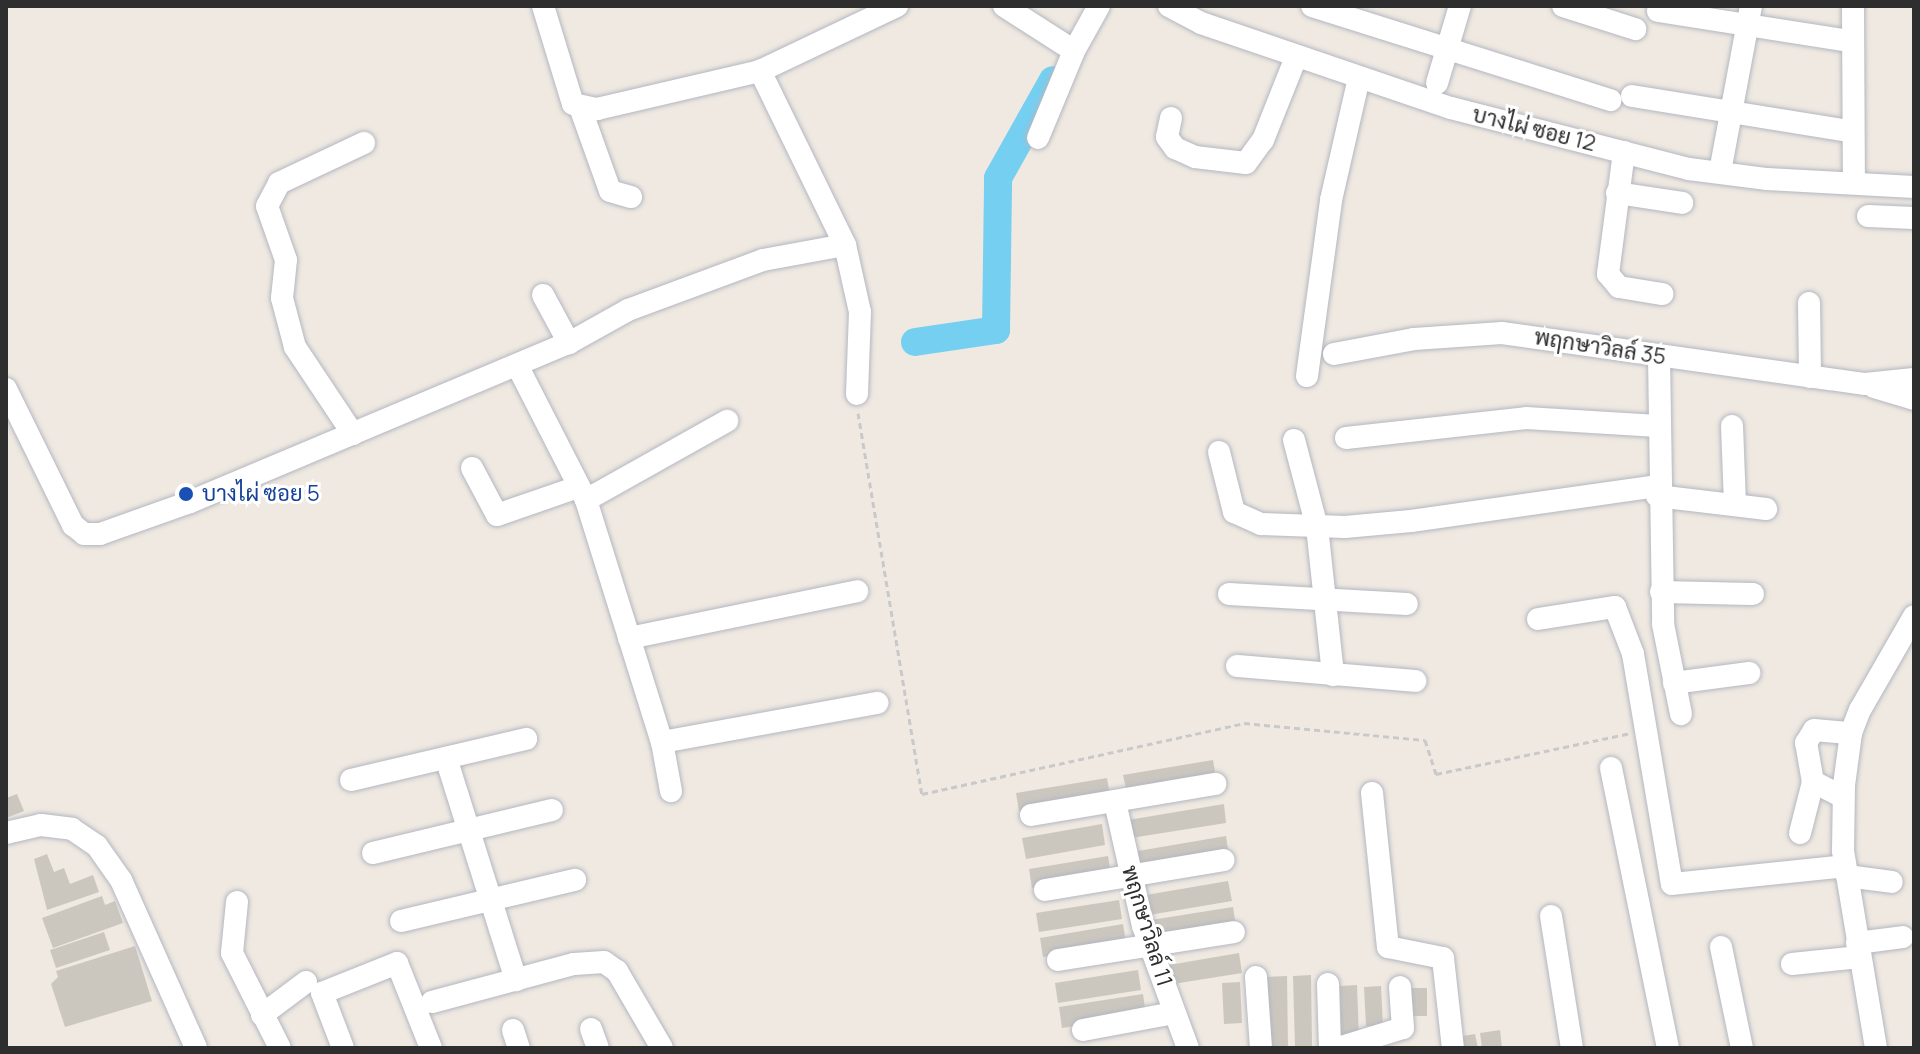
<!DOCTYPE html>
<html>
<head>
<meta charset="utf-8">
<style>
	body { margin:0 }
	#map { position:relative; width:1920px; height:1054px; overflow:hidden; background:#efe9e1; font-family:Manrope,Sarabun,sans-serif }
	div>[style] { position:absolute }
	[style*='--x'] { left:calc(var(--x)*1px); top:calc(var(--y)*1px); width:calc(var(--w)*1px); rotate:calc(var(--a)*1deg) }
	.river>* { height:28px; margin:-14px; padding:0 14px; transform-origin:14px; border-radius:14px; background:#75cff0 }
	.building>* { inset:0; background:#cbc7bf }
	.path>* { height:3px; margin-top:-1.5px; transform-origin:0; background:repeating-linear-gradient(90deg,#c9c9c9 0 6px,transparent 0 10px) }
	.roads { filter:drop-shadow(0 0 2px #b4b7c1) drop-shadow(0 0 2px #b4b7c1) }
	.minor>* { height:22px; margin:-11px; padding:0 11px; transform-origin:11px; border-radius:11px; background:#fff }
	.dots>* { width:22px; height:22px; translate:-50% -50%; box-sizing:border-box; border:4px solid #fff; border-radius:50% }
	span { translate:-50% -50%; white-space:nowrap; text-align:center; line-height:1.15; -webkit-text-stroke:6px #fff; paint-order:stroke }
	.street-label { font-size:22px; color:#2e2e2e }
	.transit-label { font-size:22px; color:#164399 }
	.left { translate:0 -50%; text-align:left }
	.frame { position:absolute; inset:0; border:8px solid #2e2e2e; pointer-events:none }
</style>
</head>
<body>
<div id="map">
	<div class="river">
		<div style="--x:915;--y:342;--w:82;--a:-8.4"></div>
		<div style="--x:996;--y:330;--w:152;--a:-89.2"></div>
		<div style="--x:998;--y:178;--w:112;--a:-60.7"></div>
	</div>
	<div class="building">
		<div style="clip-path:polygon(1213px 760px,1216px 778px,1127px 793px,1123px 775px)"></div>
		<div style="clip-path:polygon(1107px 778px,1110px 796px,1019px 811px,1016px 793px)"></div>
		<div style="clip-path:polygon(17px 794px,24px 811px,6px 818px,6px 798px)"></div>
		<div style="clip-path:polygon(1224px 804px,1226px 823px,1131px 838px,1128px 820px)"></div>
		<div style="clip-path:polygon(1102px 824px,1105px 845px,1026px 859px,1022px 838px)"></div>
		<div style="clip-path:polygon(1226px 836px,1229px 856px,1135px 872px,1132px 852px)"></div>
		<div style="clip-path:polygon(47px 854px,54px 872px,64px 868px,70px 884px,93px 875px,99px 892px,47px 910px,34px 859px)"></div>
		<div style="clip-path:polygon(1108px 856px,1111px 875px,1032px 888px,1029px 869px)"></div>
		<div style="clip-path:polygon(1228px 881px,1232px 901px,1149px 915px,1146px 895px)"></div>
		<div style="clip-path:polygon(102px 896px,105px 905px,115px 901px,123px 923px,53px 948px,42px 918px)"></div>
		<div style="clip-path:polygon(1119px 900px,1122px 919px,1039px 932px,1036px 913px)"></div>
		<div style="clip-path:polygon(1233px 907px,1236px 927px,1154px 940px,1151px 920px)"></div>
		<div style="clip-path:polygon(1123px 924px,1126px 943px,1043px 957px,1040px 938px)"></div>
		<div style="clip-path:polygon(104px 932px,110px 950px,56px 968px,50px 950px)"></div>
		<div style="clip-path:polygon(135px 946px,152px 1001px,65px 1027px,51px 984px,58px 977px,56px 971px)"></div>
		<div style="clip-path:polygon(1239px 953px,1242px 973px,1173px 984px,1169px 965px)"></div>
		<div style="clip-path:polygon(1138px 970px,1141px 990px,1058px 1003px,1055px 983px)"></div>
		<div style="clip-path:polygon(1311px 975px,1312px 1046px,1295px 1047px,1293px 976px)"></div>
		<div style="clip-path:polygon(1287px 976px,1288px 1048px,1268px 1048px,1267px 977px)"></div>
		<div style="clip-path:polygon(1240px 982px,1242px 1023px,1224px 1024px,1222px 983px)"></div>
		<div style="clip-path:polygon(1357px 985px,1359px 1039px,1341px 1039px,1340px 986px)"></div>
		<div style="clip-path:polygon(1381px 986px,1383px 1026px,1366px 1026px,1364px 987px)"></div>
		<div style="clip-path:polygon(1409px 988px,1427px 988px,1427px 1016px,1409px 1016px)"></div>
		<div style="clip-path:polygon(1143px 994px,1146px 1015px,1062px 1028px,1059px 1007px)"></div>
		<div style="clip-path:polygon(1500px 1030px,1502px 1048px,1482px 1048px,1480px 1033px)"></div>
		<div style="clip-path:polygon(1475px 1034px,1478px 1048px,1458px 1048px,1456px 1037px)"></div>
	</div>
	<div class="path">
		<div style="--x:858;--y:413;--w:386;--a:80.5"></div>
		<div style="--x:922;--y:794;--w:330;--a:-12.4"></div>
		<div style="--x:1244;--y:723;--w:182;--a:5.4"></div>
		<div style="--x:1425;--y:740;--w:36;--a:72"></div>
		<div style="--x:1436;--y:774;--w:198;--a:-11.9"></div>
	</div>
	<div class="roads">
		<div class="minor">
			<div style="--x:543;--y:6;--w:102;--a:73"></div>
			<div style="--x:573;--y:104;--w:25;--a:12"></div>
			<div style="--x:597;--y:109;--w:167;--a:-13.1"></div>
			<div style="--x:760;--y:71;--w:152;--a:-25.4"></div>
			<div style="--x:1004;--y:6;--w:83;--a:32.7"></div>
			<div style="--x:1074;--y:51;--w:94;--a:112.5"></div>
			<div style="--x:1169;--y:6;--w:36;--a:28"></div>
			<div style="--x:1201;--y:23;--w:264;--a:18.8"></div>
			<div style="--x:1451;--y:108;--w:246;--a:14.4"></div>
			<div style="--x:1689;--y:169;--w:79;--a:7.3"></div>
			<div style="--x:1767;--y:179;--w:147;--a:3.1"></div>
			<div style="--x:1312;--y:6;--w:313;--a:17.5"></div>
			<div style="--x:1563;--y:6;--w:76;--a:17.7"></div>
			<div style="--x:1853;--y:6;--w:177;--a:89.7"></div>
			<div style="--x:1658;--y:11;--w:188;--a:8.9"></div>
			<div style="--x:1074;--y:51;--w:51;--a:-60.9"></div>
			<div style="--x:1437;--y:83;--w:80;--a:-73.4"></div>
			<div style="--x:1632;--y:96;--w:214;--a:9.2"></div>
			<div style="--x:580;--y:107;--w:89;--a:70.3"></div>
			<div style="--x:610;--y:191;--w:22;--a:16"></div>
			<div style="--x:1171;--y:118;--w:19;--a:102"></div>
			<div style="--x:1167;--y:137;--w:14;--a:54"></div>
			<div style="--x:1175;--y:148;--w:22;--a:24"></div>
			<div style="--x:1195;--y:157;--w:51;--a:6.7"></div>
			<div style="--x:1246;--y:163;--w:29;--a:-54"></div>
			<div style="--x:1263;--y:140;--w:89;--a:-68.3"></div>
			<div style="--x:1624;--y:152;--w:123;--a:97.5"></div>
			<div style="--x:1608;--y:274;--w:17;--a:50"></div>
			<div style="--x:1619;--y:287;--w:44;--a:9.2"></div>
			<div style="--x:1722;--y:161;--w:158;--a:-79.4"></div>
			<div style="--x:1617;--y:193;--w:66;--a:8.7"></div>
			<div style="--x:1868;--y:216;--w:46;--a:2.5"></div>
			<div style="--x:845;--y:245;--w:69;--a:77.4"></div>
			<div style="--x:860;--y:312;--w:82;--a:92.1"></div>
			<div style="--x:543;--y:295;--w:55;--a:61.6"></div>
			<div style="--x:1809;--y:303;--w:74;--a:89.2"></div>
			<div style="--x:1334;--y:354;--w:81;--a:-10.6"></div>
			<div style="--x:1414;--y:339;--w:88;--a:-3.9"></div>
			<div style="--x:1502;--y:333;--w:367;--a:8"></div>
			<div style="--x:1865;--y:384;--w:49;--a:-5.8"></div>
			<div style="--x:1659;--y:356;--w:268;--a:89.1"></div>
			<div style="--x:1663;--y:624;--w:92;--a:78.7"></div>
			<div style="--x:517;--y:365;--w:152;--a:62.9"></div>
			<div style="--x:586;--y:500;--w:254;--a:72.6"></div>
			<div style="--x:662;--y:742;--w:50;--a:79.6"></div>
			<div style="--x:1307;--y:376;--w:178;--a:-82.2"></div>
			<div style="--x:1331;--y:200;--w:125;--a:-77.1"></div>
			<div style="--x:1874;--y:387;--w:42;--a:16.7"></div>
			<div style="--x:6;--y:389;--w:152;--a:63.8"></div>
			<div style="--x:73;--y:525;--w:14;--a:39"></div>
			<div style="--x:84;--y:534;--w:16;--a:0"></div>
			<div style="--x:100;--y:534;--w:96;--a:-19.6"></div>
			<div style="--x:190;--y:502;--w:411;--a:-22.8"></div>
			<div style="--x:569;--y:343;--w:68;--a:-29.2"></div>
			<div style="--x:628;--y:310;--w:144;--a:-20.3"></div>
			<div style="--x:763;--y:260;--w:83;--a:-10.4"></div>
			<div style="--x:845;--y:245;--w:194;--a:-116"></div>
			<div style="--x:1732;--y:426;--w:78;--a:87.8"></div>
			<div style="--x:353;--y:434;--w:105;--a:-123.7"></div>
			<div style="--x:295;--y:347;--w:51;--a:-104.9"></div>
			<div style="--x:282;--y:298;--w:38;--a:-84"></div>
			<div style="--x:286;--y:260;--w:57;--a:-109.4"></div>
			<div style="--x:267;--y:206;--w:26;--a:-62"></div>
			<div style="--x:279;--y:183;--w:94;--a:-25.2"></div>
			<div style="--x:1346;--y:438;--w:181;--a:-6.3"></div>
			<div style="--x:1526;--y:418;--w:132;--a:3.5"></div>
			<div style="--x:1294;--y:440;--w:90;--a:75.2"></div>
			<div style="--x:1317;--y:527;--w:149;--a:83.8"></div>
			<div style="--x:1219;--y:452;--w:62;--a:76"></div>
			<div style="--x:1234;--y:512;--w:30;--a:24"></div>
			<div style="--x:1261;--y:524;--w:84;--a:2"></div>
			<div style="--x:1345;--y:527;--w:66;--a:-5.2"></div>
			<div style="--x:1411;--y:521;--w:248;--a:-8.1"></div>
			<div style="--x:472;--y:468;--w:53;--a:62"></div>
			<div style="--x:497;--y:515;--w:86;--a:-19.1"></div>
			<div style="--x:1657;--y:496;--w:110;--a:6.8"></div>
			<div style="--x:586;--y:500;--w:162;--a:-29.3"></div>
			<div style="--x:1661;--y:592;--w:92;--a:1.2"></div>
			<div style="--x:1229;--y:594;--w:178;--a:3.2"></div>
			<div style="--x:1538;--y:619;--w:78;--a:-8.9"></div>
			<div style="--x:1615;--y:607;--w:50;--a:69"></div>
			<div style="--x:1633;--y:654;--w:233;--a:80.4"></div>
			<div style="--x:1672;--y:884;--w:174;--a:-5.9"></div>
			<div style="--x:629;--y:638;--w:233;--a:-11.6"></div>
			<div style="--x:1237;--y:666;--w:179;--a:4.8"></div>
			<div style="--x:1674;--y:683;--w:76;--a:-7.6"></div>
			<div style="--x:662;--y:742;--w:219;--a:-10.3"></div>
			<div style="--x:446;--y:758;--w:233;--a:72.5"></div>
			<div style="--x:1611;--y:768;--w:286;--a:78.5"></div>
			<div style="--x:351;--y:780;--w:180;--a:-13.2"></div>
			<div style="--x:1372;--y:793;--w:155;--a:84.1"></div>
			<div style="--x:1388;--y:947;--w:56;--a:11.3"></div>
			<div style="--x:1443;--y:958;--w:91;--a:83.7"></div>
			<div style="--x:1843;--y:797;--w:34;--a:-153"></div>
			<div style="--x:1813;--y:782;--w:40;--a:-100"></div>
			<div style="--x:1806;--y:743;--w:15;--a:-58"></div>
			<div style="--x:1814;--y:730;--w:37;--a:5"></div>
			<div style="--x:1115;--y:802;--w:127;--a:77.3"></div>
			<div style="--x:1143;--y:926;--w:130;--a:69.8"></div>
			<div style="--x:1031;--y:815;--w:187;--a:-9.6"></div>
			<div style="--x:6;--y:833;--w:36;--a:-13"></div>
			<div style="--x:41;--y:825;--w:31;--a:7"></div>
			<div style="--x:72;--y:829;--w:30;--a:34"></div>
			<div style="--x:97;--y:846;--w:42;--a:54.8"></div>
			<div style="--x:121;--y:880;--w:184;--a:65.9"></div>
			<div style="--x:1800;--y:833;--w:53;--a:-75.7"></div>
			<div style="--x:373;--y:853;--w:184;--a:-13.5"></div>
			<div style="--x:1847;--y:876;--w:45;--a:7.6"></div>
			<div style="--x:1045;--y:890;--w:181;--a:-9.5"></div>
			<div style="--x:237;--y:902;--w:51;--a:95.6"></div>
			<div style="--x:232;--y:953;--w:106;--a:63.2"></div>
			<div style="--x:1551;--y:916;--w:134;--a:81"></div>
			<div style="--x:401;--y:921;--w:179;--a:-13.3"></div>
			<div style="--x:1857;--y:943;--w:46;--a:-7.4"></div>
			<div style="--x:1721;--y:947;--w:103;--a:78.3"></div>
			<div style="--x:1058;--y:960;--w:178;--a:-9"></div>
			<div style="--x:1792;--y:964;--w:68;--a:-5.9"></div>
			<div style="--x:1256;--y:977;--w:71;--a:86"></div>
			<div style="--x:1328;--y:984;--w:64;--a:88.2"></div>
			<div style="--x:432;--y:1002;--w:147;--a:-15"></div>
			<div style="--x:574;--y:964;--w:30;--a:-4"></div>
			<div style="--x:604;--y:962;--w:16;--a:35"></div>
			<div style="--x:617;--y:971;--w:89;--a:59.7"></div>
			<div style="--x:262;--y:1015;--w:55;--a:-36.9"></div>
			<div style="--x:591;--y:1029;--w:20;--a:70"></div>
			<div style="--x:513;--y:1030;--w:19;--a:72"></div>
			<div style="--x:1083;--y:1030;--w:93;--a:-10.6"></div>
			<div style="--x:343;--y:1048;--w:59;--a:-110.9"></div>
			<div style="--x:322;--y:993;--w:81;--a:-21.8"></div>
			<div style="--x:397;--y:963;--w:92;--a:68.2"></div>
			<div style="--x:1338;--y:1048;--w:68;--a:-17.1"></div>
			<div style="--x:1403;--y:1028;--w:41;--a:-94.2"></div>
			<div style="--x:1876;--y:1048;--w:200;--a:-99.5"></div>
			<div style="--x:1843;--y:851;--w:66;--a:-89.1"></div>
			<div style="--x:1844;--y:785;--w:52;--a:-82.3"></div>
			<div style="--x:1851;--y:733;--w:25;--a:-69"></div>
			<div style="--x:1860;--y:710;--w:108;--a:-60.1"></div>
		</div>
	</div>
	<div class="dots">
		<div style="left:186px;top:494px;background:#1a4fb4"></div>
	</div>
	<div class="street-label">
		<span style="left:1534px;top:129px;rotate:14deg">บางไผ่ ซอย 12</span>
		<span style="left:1600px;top:347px;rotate:9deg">พฤกษาวิลล์ 35</span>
		<span style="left:1147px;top:926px;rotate:73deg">พฤกษาวิลล์ 11</span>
	</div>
	<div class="transit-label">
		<span class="left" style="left:202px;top:494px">บางไผ่ ซอย 5</span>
	</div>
	<div class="frame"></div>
</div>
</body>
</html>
